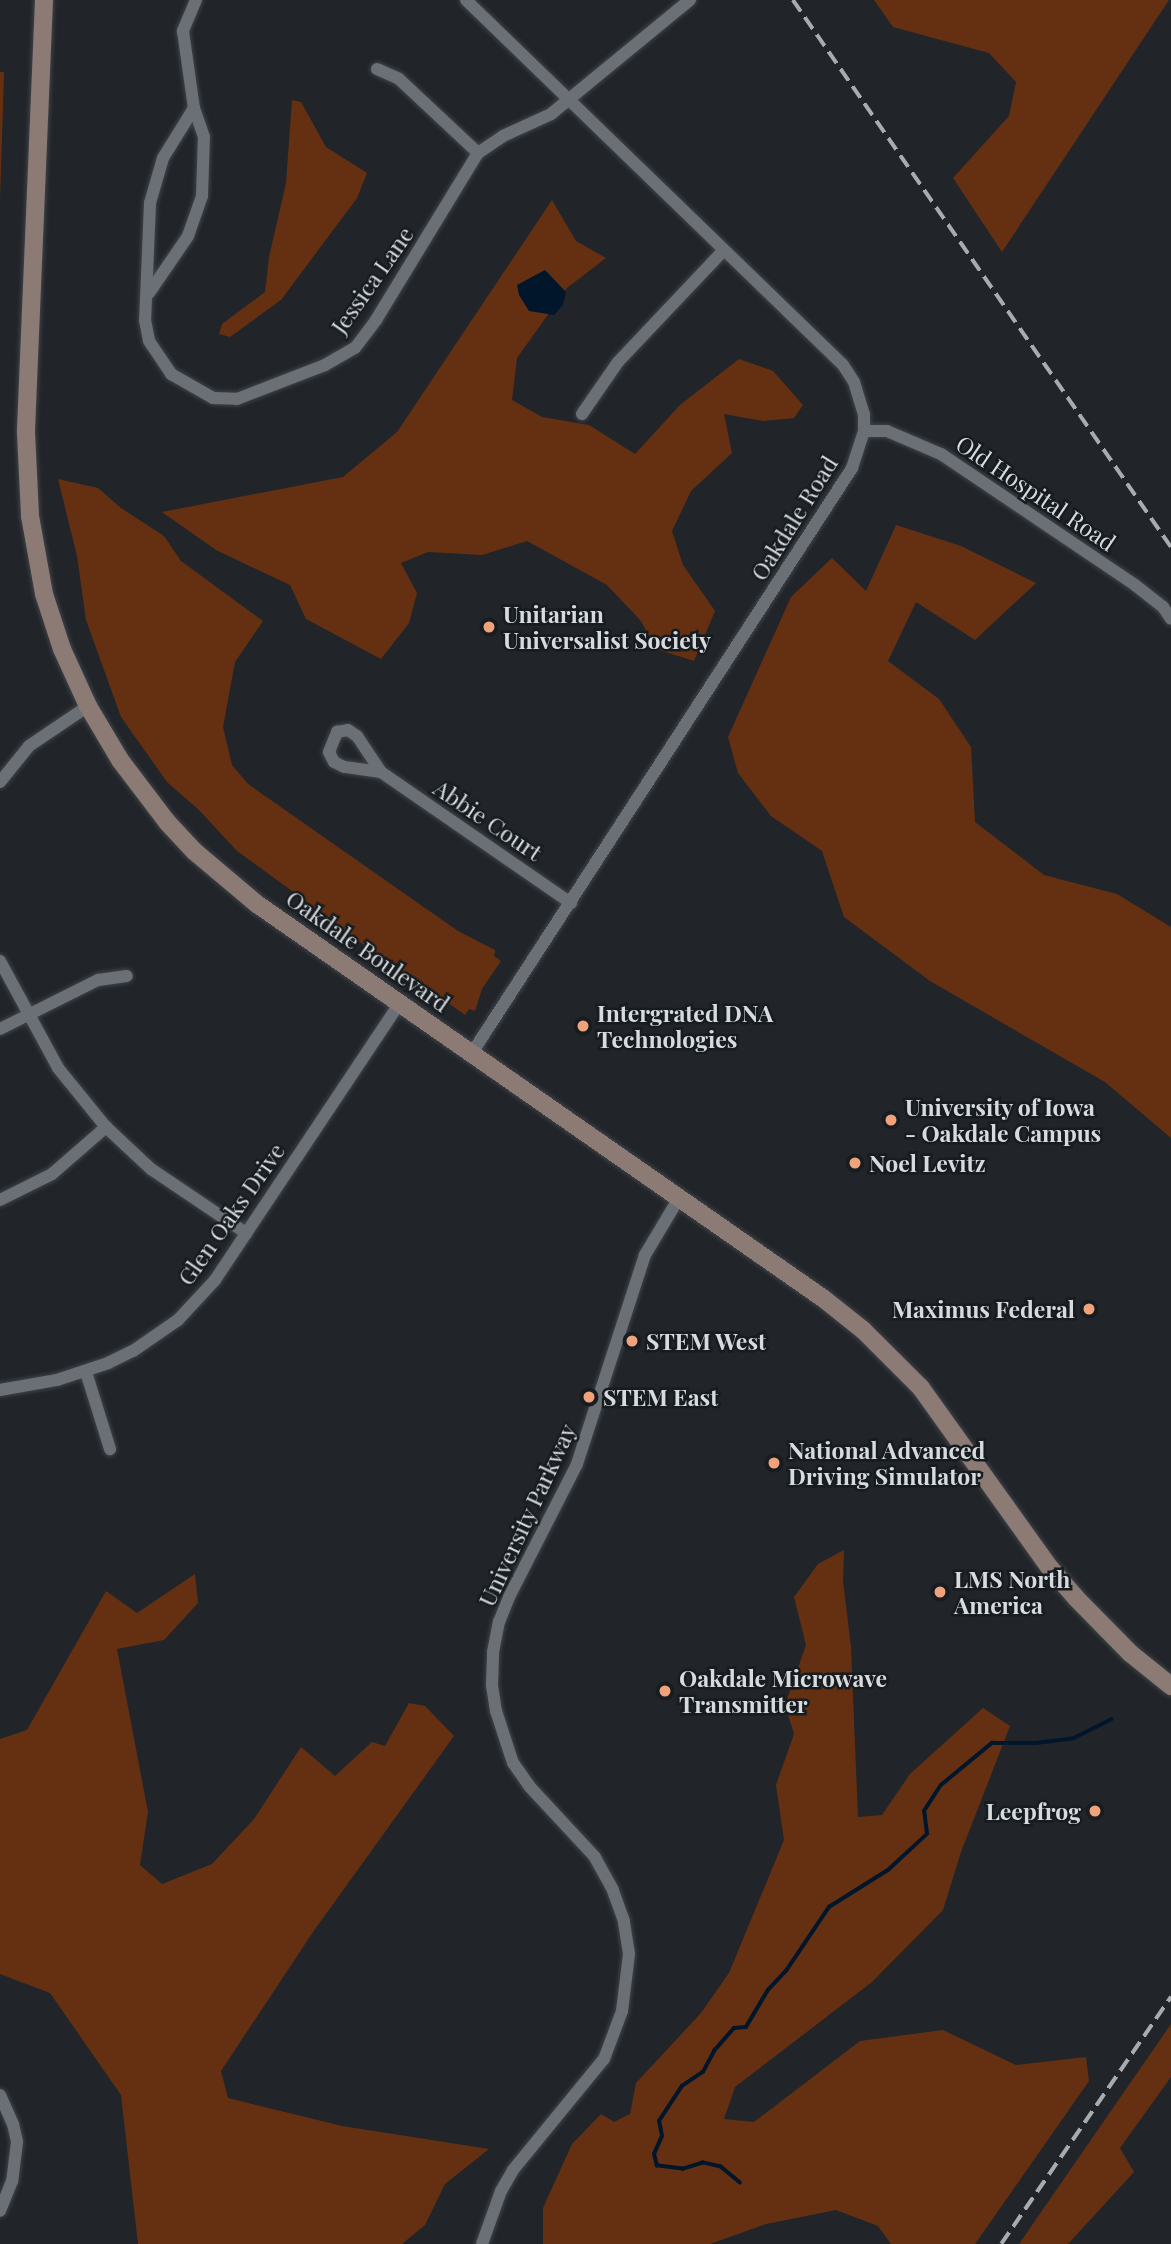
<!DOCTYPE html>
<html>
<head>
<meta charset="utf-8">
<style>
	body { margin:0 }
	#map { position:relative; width:1171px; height:2244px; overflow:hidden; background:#21252a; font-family:"Playfair Display",serif }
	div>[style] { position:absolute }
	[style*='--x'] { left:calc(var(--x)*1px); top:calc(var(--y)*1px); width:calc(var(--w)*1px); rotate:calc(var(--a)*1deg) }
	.green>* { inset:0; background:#643011 }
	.water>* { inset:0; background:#02162b }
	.stream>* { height:3.5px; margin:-1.75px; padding:0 1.75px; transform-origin:1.75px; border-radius:1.75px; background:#02162b }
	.roads { filter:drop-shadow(0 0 2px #404347) drop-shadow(0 0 2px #404347) }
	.minor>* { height:12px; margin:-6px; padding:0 6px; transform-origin:6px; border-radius:6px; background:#6b7076 }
	.secondary>* { height:18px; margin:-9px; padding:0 9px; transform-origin:9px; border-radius:9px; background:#8c7b75 }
	.rail>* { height:3.5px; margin-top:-1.75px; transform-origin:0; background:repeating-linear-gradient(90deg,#a8abaf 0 14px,transparent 0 21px) }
	.dots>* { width:19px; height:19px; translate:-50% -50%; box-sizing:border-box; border:4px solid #171c20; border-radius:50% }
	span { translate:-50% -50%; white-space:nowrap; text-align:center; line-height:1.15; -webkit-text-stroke:5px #171c20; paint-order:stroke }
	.street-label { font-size:23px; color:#d8dbde }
	.poi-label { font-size:23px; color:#d8dbde; font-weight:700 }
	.left { translate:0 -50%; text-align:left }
	.right { translate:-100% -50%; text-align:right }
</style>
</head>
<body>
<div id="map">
	<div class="green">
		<div style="clip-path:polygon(874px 0,1169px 0,1002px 252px,953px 178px,1009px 116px,1016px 82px,989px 53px,893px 27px)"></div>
		<div style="clip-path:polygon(0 72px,4px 72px,0 200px)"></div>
		<div style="clip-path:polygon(292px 100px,301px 102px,326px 147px,367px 173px,357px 198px,281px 300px,230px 337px,219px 334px,222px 324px,265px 292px,269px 257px,286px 183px)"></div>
		<div style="clip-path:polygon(552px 200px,576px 241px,606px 258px,567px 288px,517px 358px,512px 400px,542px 417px,589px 425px,635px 454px,680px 405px,739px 359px,773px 371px,803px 405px,794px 418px,763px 421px,724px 414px,732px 453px,691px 491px,672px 531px,683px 565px,715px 611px,694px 661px,656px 649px,641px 621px,607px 585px,527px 541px,482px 555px,428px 552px,401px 563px,417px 593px,409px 623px,381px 659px,306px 619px,290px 585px,216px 550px,162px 512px,343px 477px,397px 432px)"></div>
		<div style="clip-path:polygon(58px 479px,98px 488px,121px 508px,164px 536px,181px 561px,263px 621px,235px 662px,223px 727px,232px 765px,248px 784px,458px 931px,495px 950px,494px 956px,501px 961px,482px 989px,475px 1011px,469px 1009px,465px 1015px,447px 1002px,428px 996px,336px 923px,237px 851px,199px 810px,167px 782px,121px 717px,86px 620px,77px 556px)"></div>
		<div style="clip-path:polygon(896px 525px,961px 546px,1036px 583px,975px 640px,916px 602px,888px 661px,939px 699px,971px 747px,975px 822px,1044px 875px,1117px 894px,1171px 927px,1171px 1138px,1105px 1082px,930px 981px,844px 917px,822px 851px,771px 816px,738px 773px,728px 737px,791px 597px,832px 558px,866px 591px)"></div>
		<div style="clip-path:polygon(844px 1550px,843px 1581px,851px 1647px,858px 1817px,882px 1815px,910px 1774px,983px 1708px,1010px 1726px,961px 1852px,943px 1910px,872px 1982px,735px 2087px,724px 2119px,754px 2122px,860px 2041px,943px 2030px,1016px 2065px,1086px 2057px,1089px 2081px,975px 2244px,891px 2244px,878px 2226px,836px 2210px,766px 2224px,710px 2244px,543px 2244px,543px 2208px,572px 2144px,601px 2114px,614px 2122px,630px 2114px,636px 2083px,701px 2013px,729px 1973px,784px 1840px,776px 1785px,794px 1734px,785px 1705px,806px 1645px,794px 1597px,818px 1564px)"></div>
		<div style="clip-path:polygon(195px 1574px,198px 1603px,164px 1640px,117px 1649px,148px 1812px,140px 1865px,162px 1884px,212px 1864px,254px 1819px,301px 1747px,335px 1776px,372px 1742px,385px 1746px,409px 1703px,425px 1706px,454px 1736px,313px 1932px,221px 2071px,228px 2098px,342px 2126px,489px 2149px,445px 2184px,425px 2225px,402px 2244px,138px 2244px,121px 2095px,50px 1993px,0 1974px,0 1739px,27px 1730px,106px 1591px,137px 1613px)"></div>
		<div style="clip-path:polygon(1171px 2024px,1171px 2077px,1120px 2148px,1134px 2172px,1068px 2244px,1019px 2244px)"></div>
	</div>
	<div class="water">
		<div style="clip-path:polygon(545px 270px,566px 292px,563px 305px,554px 315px,529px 311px,519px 295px,517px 285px)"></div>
	</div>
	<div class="stream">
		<div style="--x:740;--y:2183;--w:25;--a:-140"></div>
		<div style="--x:721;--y:2167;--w:18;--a:-167"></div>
		<div style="--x:703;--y:2163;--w:21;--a:163"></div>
		<div style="--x:683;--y:2169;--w:26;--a:-173"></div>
		<div style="--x:657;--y:2166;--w:12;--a:-104"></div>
		<div style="--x:654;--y:2154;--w:20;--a:-66"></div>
		<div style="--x:662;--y:2136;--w:15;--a:-101"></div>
		<div style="--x:659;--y:2121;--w:42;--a:-56.7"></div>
		<div style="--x:682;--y:2086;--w:25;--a:-34"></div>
		<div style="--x:703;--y:2072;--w:24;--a:-62"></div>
		<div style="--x:714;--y:2051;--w:30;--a:-49"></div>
		<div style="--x:734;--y:2028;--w:12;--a:-5"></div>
		<div style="--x:746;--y:2027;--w:43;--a:-59.3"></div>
		<div style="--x:768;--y:1990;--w:26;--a:-47"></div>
		<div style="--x:786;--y:1971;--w:77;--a:-56.1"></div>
		<div style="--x:829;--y:1907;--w:70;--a:-32.1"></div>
		<div style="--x:888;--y:1870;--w:53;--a:-42.7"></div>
		<div style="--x:927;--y:1834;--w:23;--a:-97"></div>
		<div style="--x:924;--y:1811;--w:31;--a:-57"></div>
		<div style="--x:941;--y:1785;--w:66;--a:-39.5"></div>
		<div style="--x:992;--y:1743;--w:44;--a:0"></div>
		<div style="--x:1036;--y:1743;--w:38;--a:-7"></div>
		<div style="--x:1074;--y:1738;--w:42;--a:-26.6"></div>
	</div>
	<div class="roads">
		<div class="minor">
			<div style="--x:196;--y:0;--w:34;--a:113"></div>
			<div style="--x:183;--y:31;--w:78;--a:81.9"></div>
			<div style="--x:194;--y:108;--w:59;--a:121.8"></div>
			<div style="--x:163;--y:158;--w:47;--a:106.1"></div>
			<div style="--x:150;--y:203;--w:117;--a:92.4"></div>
			<div style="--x:145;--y:320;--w:21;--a:79"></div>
			<div style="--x:149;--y:341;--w:40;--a:56"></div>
			<div style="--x:171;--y:374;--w:48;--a:29.7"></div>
			<div style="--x:213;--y:398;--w:24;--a:2"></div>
			<div style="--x:237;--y:399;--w:94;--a:-21.1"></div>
			<div style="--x:325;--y:365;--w:34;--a:-30"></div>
			<div style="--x:355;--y:348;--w:35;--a:-53"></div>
			<div style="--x:376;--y:320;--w:196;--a:-58.6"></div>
			<div style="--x:478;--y:153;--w:30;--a:-34"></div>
			<div style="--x:503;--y:136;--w:53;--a:-24.6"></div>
			<div style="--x:551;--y:114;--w:180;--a:-39.4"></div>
			<div style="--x:466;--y:0;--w:525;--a:44.07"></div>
			<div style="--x:843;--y:365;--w:20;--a:57"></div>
			<div style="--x:854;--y:382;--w:34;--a:73"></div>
			<div style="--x:864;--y:414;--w:17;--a:90"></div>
			<div style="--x:864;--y:431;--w:39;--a:108"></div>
			<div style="--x:852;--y:468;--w:698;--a:123.01"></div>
			<div style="--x:377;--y:69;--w:24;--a:24"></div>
			<div style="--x:399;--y:79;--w:108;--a:43.1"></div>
			<div style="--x:149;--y:293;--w:69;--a:-55.6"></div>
			<div style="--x:188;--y:236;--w:42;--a:-70.7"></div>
			<div style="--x:202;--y:196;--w:59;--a:-88.1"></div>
			<div style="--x:204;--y:137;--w:31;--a:-109"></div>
			<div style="--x:582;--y:414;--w:63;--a:-55.3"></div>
			<div style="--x:618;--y:362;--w:153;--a:-46.6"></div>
			<div style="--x:864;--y:431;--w:23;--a:0"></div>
			<div style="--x:887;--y:431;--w:59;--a:23.1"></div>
			<div style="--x:941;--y:454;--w:234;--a:34"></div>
			<div style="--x:1135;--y:585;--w:36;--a:38"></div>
			<div style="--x:1163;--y:607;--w:14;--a:56"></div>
			<div style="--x:381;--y:772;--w:37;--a:-172"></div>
			<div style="--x:344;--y:767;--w:11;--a:-153"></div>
			<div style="--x:334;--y:762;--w:11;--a:-117"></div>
			<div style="--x:329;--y:752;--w:22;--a:-68"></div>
			<div style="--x:337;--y:732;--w:11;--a:-10"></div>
			<div style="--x:348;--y:730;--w:11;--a:34"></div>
			<div style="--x:357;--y:736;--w:43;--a:56.3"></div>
			<div style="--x:381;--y:772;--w:231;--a:34.6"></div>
			<div style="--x:0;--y:782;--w:46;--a:-51.1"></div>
			<div style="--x:29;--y:746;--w:71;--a:-34.1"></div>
			<div style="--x:0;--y:961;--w:122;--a:61.5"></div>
			<div style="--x:58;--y:1068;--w:76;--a:50.9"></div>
			<div style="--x:106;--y:1127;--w:62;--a:43"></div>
			<div style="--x:151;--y:1169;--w:115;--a:34"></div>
			<div style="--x:0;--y:1029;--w:110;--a:-26.6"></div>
			<div style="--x:98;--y:980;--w:29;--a:-8"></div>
			<div style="--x:0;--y:1200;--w:58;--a:-26.6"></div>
			<div style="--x:52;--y:1174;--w:72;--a:-41"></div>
			<div style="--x:86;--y:1372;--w:81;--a:72.7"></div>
			<div style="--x:0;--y:1390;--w:58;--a:-10"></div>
			<div style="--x:57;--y:1380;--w:54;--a:-18.4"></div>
			<div style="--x:108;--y:1363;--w:28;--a:-26"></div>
			<div style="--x:133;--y:1351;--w:55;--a:-34.6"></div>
			<div style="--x:178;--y:1320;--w:54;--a:-47.2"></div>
			<div style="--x:215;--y:1280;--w:333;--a:-56.3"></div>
			<div style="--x:0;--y:2095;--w:32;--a:66"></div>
			<div style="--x:13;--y:2124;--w:18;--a:77"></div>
			<div style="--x:17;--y:2142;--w:39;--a:97"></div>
			<div style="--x:12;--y:2181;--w:32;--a:112"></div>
			<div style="--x:482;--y:2244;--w:56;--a:-70.3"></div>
			<div style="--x:501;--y:2191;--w:24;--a:-60"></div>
			<div style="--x:513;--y:2170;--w:144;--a:-50.7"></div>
			<div style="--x:604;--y:2059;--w:51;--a:-69.4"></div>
			<div style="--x:622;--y:2011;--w:57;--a:-83"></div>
			<div style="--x:629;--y:1954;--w:33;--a:-99"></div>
			<div style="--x:624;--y:1921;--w:33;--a:-110"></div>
			<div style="--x:613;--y:1890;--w:38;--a:-119"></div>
			<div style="--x:595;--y:1857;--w:96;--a:-132.9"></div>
			<div style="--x:530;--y:1787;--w:29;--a:-125"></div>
			<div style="--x:513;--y:1763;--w:55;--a:-108.1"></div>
			<div style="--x:496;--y:1711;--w:26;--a:-99"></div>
			<div style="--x:492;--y:1685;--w:33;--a:-88"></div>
			<div style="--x:493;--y:1652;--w:31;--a:-79"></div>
			<div style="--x:499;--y:1622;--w:27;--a:-68"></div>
			<div style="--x:509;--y:1597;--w:149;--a:-62.9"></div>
			<div style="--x:577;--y:1464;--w:220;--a:-72"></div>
			<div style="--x:645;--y:1255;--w:66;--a:-59.2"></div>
		</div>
		<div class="secondary">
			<div style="--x:44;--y:0;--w:433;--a:92.4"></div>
			<div style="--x:26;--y:433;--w:83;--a:87.2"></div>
			<div style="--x:30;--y:516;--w:79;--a:79.8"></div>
			<div style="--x:44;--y:594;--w:58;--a:71.9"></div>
			<div style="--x:62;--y:649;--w:63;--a:65.5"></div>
			<div style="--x:88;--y:706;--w:63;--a:59.3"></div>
			<div style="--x:120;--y:760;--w:78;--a:52.8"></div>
			<div style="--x:167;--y:822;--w:40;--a:47"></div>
			<div style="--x:194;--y:851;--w:82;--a:40.1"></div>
			<div style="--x:257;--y:904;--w:691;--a:34.86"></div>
			<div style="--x:824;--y:1299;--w:50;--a:38.5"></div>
			<div style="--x:863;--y:1330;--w:82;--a:45"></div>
			<div style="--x:921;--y:1388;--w:221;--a:54.4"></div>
			<div style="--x:1050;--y:1568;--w:40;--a:49"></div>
			<div style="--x:1076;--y:1598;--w:77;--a:45.5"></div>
			<div style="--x:1130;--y:1653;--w:53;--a:38.8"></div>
		</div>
	</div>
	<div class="rail">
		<div style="--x:793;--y:0;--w:665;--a:55.35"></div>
		<div style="--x:1001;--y:2244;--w:300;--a:-55.5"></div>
	</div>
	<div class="dots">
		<div style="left:489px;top:627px;background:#f0a27a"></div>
		<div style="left:583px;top:1026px;background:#f0a27a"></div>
		<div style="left:891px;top:1120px;background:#f0a27a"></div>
		<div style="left:855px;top:1163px;background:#f0a27a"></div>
		<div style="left:1089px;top:1309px;background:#f0a27a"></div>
		<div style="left:632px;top:1341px;background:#f0a27a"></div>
		<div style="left:589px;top:1397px;background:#f0a27a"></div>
		<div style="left:774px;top:1463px;background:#f0a27a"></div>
		<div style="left:940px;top:1592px;background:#f0a27a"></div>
		<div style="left:665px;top:1691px;background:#f0a27a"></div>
		<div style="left:1095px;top:1811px;background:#f0a27a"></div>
	</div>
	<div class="street-label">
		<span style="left:372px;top:280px;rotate:-55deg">Jessica Lane</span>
		<span style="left:1036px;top:493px;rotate:34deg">Old Hospital Road</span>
		<span style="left:794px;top:518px;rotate:-58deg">Oakdale Road</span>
		<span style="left:488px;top:820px;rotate:34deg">Abbie Court</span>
		<span style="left:368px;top:951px;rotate:35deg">Oakdale Boulevard</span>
		<span style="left:231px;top:1214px;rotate:-55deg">Glen Oaks Drive</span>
		<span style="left:527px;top:1515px;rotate:-65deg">University Parkway</span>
	</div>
	<div class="poi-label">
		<span class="left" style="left:503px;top:627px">Unitarian<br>Universalist Society</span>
		<span class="left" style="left:597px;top:1026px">Intergrated DNA<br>Technologies</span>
		<span class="left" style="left:905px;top:1120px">University of Iowa<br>- Oakdale Campus</span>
		<span class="left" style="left:869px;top:1163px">Noel Levitz</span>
		<span class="right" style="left:1075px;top:1309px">Maximus Federal</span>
		<span class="left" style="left:646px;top:1341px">STEM West</span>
		<span class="left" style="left:603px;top:1397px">STEM East</span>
		<span class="left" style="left:788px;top:1463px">National Advanced<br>Driving Simulator</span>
		<span class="left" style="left:954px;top:1592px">LMS North<br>America</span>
		<span class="left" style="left:679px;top:1691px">Oakdale Microwave<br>Transmitter</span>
		<span class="right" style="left:1081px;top:1811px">Leepfrog</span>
	</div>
</div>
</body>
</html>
